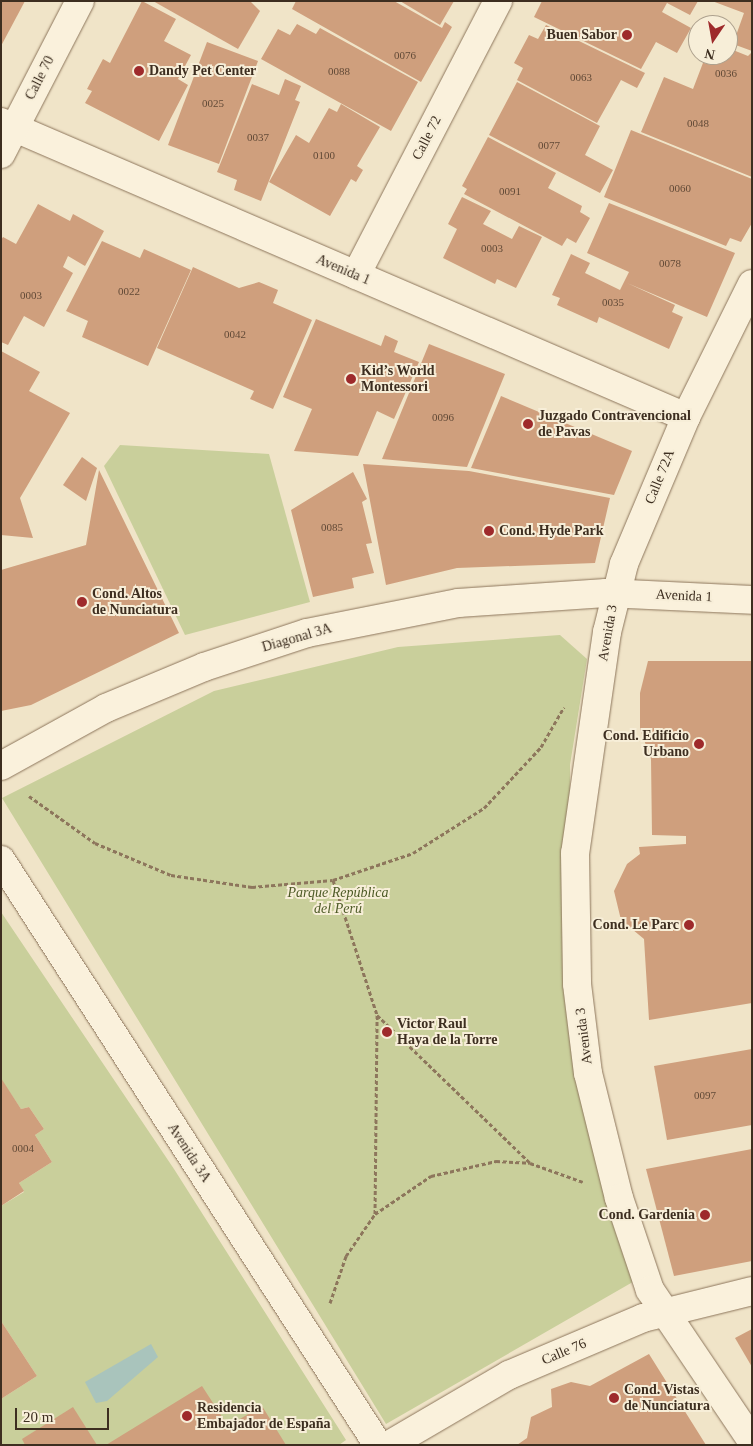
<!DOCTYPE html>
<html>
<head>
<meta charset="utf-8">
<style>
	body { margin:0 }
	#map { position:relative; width:753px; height:1446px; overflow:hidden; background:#f0e4c8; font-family:Georgia,serif }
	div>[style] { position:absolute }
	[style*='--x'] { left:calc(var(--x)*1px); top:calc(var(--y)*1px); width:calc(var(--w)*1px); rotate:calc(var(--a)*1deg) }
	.green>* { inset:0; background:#c9cf9b }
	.water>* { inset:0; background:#a9c4bc }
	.building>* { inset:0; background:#cf9f7d }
	.path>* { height:3px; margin-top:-1.5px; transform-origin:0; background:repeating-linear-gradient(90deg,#8d765c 0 4px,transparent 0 6.5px) }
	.roads { filter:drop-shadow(0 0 1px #8d765c) drop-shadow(0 0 1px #8d765c) }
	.minor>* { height:28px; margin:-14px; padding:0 14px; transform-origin:14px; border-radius:14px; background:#faf1dc }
	.dots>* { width:14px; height:14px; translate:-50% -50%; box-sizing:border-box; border:2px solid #f7eed8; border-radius:50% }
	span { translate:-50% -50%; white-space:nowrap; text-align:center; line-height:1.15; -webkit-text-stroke:4px #f7eed8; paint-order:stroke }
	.number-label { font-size:11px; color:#624a37 }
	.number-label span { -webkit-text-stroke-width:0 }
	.poi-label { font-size:14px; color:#3d2e20; font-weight:700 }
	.right { translate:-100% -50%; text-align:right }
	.left { translate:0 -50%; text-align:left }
	.street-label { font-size:14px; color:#3d2e20 }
	.park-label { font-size:14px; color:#4d5a26; font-style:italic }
	.frame { position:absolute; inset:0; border:2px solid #3d2e20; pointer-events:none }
	.north { position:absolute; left:688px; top:15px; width:50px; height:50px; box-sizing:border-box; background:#f7eed8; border:1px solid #ada18e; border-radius:50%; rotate:192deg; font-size:14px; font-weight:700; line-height:20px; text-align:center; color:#3d2e20 }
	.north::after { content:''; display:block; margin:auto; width:18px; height:22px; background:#9e2a2b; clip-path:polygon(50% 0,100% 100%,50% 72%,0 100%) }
	.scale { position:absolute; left:15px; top:1408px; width:94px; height:22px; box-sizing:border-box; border:2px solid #3d2e20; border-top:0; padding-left:6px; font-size:15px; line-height:18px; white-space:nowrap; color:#3d2e20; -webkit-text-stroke:4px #f7eed8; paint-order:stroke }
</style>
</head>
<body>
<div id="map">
	<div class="green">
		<div style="clip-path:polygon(120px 445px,269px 454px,310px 602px,185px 635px,104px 466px)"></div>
		<div style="clip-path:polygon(560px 635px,587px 659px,570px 765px,570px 989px,638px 1279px,386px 1424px,2px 798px,214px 691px,398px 647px)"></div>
		<div style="clip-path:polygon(1px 912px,174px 1169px,346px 1440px,339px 1445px,1px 1445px,1px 1399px,37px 1376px,1px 1321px,1px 1206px,24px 1192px,19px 1183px,52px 1162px,35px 1135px,44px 1129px,29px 1107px,21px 1109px,1px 1079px)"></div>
	</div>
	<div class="water">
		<div style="clip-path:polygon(151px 1344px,158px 1357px,107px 1401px,96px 1403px,85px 1382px)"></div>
	</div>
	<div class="building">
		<div style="clip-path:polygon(1px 1px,25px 1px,1px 46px)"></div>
		<div style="clip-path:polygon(142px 1px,176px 19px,164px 41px,191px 55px,178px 79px,188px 85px,159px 141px,85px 103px,92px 91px,87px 89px,103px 59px,110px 63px)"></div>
		<div style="clip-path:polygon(153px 1px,250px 1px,260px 11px,238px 49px)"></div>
		<div style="clip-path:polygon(296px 1px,394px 1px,442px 28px,445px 22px,452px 27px,421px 82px,292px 9px)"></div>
		<div style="clip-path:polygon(400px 1px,454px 1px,440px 25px)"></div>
		<div style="clip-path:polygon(542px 1px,698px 1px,690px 15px,667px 3px,662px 12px,691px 28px,677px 53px,656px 42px,641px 69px,534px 17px)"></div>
		<div style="clip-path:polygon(712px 1px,752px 1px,752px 51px,733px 44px,744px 13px)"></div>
		<div style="clip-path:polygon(297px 24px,316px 34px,320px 28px,418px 82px,391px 131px,261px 59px,278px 29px,290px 35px)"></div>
		<div style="clip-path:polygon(546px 25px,645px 73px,637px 88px,621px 80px,597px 123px,517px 80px,523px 68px,514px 63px,529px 35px,538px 39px)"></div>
		<div style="clip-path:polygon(207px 42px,258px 61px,219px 164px,168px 145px)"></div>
		<div style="clip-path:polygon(728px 48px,748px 56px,752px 52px,752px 177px,641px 132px,664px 77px,693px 89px,706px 55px,728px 55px)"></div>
		<div style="clip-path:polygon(285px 79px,301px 86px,295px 100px,300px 102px,261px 201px,234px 190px,237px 180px,217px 172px,252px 84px,279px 95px)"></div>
		<div style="clip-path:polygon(517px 82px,600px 126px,585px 155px,613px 170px,600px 193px,489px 135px)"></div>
		<div style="clip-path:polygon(341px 104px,380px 127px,357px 166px,363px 170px,356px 182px,351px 179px,330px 216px,269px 182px,296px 135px,309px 143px,329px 108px,337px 112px)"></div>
		<div style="clip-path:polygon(631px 130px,752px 179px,752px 223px,741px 242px,730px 238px,726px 246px,604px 197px)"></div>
		<div style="clip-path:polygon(488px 137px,556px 173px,548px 188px,582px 206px,580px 212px,590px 218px,576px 243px,567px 238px,562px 246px,464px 194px,467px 189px,462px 186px)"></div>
		<div style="clip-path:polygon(462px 197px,491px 211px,483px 224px,512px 239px,519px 226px,542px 237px,516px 288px,497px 279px,495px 284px,443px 258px,457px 229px,448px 224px)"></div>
		<div style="clip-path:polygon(609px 203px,735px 253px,707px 317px,627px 283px,675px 305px,672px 312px,683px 317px,669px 349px,599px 317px,597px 323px,557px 305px,560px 298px,552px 295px,571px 254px,590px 263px,585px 273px,620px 290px,629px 272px,587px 253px)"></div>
		<div style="clip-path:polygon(38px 204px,70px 221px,73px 214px,104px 231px,85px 266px,68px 256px,63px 267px,73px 273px,44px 327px,24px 316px,8px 345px,1px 342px,1px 240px,3px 237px,16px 244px)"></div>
		<div style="clip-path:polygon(102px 241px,140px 258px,144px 249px,191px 270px,148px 366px,82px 337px,88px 321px,66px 311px)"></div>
		<div style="clip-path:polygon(193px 267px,239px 288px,259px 282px,278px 290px,273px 303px,312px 320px,273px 409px,250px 399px,254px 391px,157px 348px)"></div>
		<div style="clip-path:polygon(316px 319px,381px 346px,385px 335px,398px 341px,394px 352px,419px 362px,394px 419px,377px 411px,358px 456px,294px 451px,312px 409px,283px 397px)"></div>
		<div style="clip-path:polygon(429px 344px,505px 374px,467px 467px,382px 459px)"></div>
		<div style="clip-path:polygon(1px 351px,40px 372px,29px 391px,70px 413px,20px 498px,33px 538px,1px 535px)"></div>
		<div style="clip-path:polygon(501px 396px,632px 451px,614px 495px,471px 468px)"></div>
		<div style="clip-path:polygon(82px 457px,97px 468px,86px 501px,63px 485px)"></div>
		<div style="clip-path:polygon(363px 464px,469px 471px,610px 498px,595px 563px,457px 568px,386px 585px)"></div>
		<div style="clip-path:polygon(99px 470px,179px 633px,31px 705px,1px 711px,1px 570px,86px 545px)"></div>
		<div style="clip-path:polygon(353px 472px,367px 499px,362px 502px,372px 543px,366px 544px,374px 573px,352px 578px,354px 588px,313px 597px,291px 510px)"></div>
		<div style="clip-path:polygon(648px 661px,752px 661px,752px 1003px,649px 1020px,644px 939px,621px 920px,614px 891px,627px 864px,640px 854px,639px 847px,686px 844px,686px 836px,652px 835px,651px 759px,640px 729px,640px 693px)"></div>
		<div style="clip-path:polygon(752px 1049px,752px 1125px,667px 1140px,654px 1066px)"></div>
		<div style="clip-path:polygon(1px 1078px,21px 1109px,29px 1107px,44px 1129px,35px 1135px,52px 1162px,19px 1183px,24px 1191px,1px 1206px)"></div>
		<div style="clip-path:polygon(752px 1149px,752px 1261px,674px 1276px,646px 1169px)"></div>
		<div style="clip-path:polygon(1px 1321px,37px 1376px,1px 1399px)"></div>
		<div style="clip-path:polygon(752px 1329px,752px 1367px,735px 1338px)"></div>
		<div style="clip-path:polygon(649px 1354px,706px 1445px,517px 1445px,527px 1438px,531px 1417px,552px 1407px,551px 1389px,571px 1382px,590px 1386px)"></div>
		<div style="clip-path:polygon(202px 1386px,228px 1426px,262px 1406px,286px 1445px,106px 1445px)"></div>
		<div style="clip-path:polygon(73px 1407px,97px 1445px,25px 1445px,22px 1439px)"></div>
	</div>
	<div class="path">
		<div style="--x:29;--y:796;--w:81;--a:35.5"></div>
		<div style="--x:95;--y:843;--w:82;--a:22.8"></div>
		<div style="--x:171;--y:875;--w:82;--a:8.4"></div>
		<div style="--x:252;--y:887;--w:81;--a:-4.9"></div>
		<div style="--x:333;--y:880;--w:84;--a:-18.6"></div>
		<div style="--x:413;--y:853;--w:84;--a:-32.4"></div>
		<div style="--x:484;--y:808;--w:83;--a:-46.9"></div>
		<div style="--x:541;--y:747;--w:46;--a:-60.1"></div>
		<div style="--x:333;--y:880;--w:142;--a:71.9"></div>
		<div style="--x:377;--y:1015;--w:213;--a:44"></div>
		<div style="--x:375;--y:1214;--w:199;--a:-89.4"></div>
		<div style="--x:330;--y:1303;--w:50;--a:-71.2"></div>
		<div style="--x:346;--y:1256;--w:51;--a:-55.4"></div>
		<div style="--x:375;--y:1214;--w:68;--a:-34.2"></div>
		<div style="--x:431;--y:1176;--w:67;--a:-13"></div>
		<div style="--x:496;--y:1161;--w:34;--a:3"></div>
		<div style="--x:530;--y:1163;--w:56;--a:19.7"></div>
	</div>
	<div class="roads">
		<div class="minor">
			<div style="--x:1;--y:122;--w:746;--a:23.3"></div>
			<div style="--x:1;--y:154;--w:172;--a:-62.7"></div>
			<div style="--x:356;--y:275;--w:309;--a:-62.6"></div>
			<div style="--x:752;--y:284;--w:148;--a:116.4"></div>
			<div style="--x:686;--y:417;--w:160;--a:112.9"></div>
			<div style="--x:624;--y:564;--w:70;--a:104"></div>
			<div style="--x:607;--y:632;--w:223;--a:98.2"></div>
			<div style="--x:575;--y:853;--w:131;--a:89.1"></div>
			<div style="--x:577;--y:984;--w:90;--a:83"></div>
			<div style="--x:588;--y:1073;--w:129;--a:76.1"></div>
			<div style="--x:619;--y:1198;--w:97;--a:71.4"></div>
			<div style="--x:650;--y:1290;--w:182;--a:56"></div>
			<div style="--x:1;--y:766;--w:120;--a:-28.9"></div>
			<div style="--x:106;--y:708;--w:106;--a:-22.7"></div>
			<div style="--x:204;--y:667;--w:108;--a:-18.3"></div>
			<div style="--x:307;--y:633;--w:154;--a:-11.2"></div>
			<div style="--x:458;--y:603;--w:148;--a:-3.9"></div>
			<div style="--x:606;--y:593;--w:146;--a:2.7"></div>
			<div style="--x:1;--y:860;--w:696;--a:57.2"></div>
			<div style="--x:389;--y:1445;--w:139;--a:-30.3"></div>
			<div style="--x:509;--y:1375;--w:146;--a:-23"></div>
			<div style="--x:643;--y:1318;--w:112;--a:-13.9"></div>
		</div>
	</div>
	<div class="dots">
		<div style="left:627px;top:35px;background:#9e2a2b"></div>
		<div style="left:139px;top:71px;background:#9e2a2b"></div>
		<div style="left:351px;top:379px;background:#9e2a2b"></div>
		<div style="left:528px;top:424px;background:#9e2a2b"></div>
		<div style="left:489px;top:531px;background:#9e2a2b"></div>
		<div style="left:82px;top:602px;background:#9e2a2b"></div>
		<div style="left:699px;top:744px;background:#9e2a2b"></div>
		<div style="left:689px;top:925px;background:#9e2a2b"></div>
		<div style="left:387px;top:1032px;background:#9e2a2b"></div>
		<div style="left:705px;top:1215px;background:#9e2a2b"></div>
		<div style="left:614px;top:1398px;background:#9e2a2b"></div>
		<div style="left:187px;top:1416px;background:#9e2a2b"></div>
	</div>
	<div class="number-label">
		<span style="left:405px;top:55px">0076</span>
		<span style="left:339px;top:71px">0088</span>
		<span style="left:726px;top:73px">0036</span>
		<span style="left:581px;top:77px">0063</span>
		<span style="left:213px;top:103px">0025</span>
		<span style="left:698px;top:123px">0048</span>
		<span style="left:258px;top:137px">0037</span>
		<span style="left:549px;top:145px">0077</span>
		<span style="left:324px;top:155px">0100</span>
		<span style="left:680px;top:188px">0060</span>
		<span style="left:510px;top:191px">0091</span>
		<span style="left:492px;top:248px">0003</span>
		<span style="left:670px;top:263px">0078</span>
		<span style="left:129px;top:291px">0022</span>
		<span style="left:31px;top:295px">0003</span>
		<span style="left:613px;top:302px">0035</span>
		<span style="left:235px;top:334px">0042</span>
		<span style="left:443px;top:417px">0096</span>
		<span style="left:332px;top:527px">0085</span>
		<span style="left:705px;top:1095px">0097</span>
		<span style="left:23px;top:1148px">0004</span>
	</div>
	<div class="poi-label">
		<span class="right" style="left:617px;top:35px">Buen Sabor</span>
		<span class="left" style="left:149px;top:71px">Dandy Pet Center</span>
		<span class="left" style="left:361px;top:379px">Kid’s World<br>Montessori</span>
		<span class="left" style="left:538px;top:424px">Juzgado Contravencional<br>de Pavas</span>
		<span class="left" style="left:499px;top:531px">Cond. Hyde Park</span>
		<span class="left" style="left:92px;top:602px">Cond. Altos<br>de Nunciatura</span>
		<span class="right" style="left:689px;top:744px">Cond. Edificio<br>Urbano</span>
		<span class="right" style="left:679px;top:925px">Cond. Le Parc</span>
		<span class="left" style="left:397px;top:1032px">Victor Raul<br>Haya de la Torre</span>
		<span class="right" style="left:695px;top:1215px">Cond. Gardenia</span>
		<span class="left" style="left:624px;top:1398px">Cond. Vistas<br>de Nunciatura</span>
		<span class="left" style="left:197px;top:1416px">Residencia<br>Embajador de España</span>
	</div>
	<div class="street-label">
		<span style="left:40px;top:78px;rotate:-63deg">Calle 70</span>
		<span style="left:427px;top:138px;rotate:-63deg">Calle 72</span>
		<span style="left:343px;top:270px;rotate:23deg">Avenida 1</span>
		<span style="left:660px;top:477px;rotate:-68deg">Calle 72A</span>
		<span style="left:684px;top:596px;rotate:3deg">Avenida 1</span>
		<span style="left:608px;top:633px;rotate:-80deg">Avenida 3</span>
		<span style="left:297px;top:638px;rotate:-16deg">Diagonal 3A</span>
		<span style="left:584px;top:1036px;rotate:-97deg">Avenida 3</span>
		<span style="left:189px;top:1153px;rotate:57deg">Avenida 3A</span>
		<span style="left:564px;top:1352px;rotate:-23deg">Calle 76</span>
	</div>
	<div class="park-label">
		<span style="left:338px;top:901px">Parque República<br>del Perú</span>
	</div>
	<div class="frame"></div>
	<div class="north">N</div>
	<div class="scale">20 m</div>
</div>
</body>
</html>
